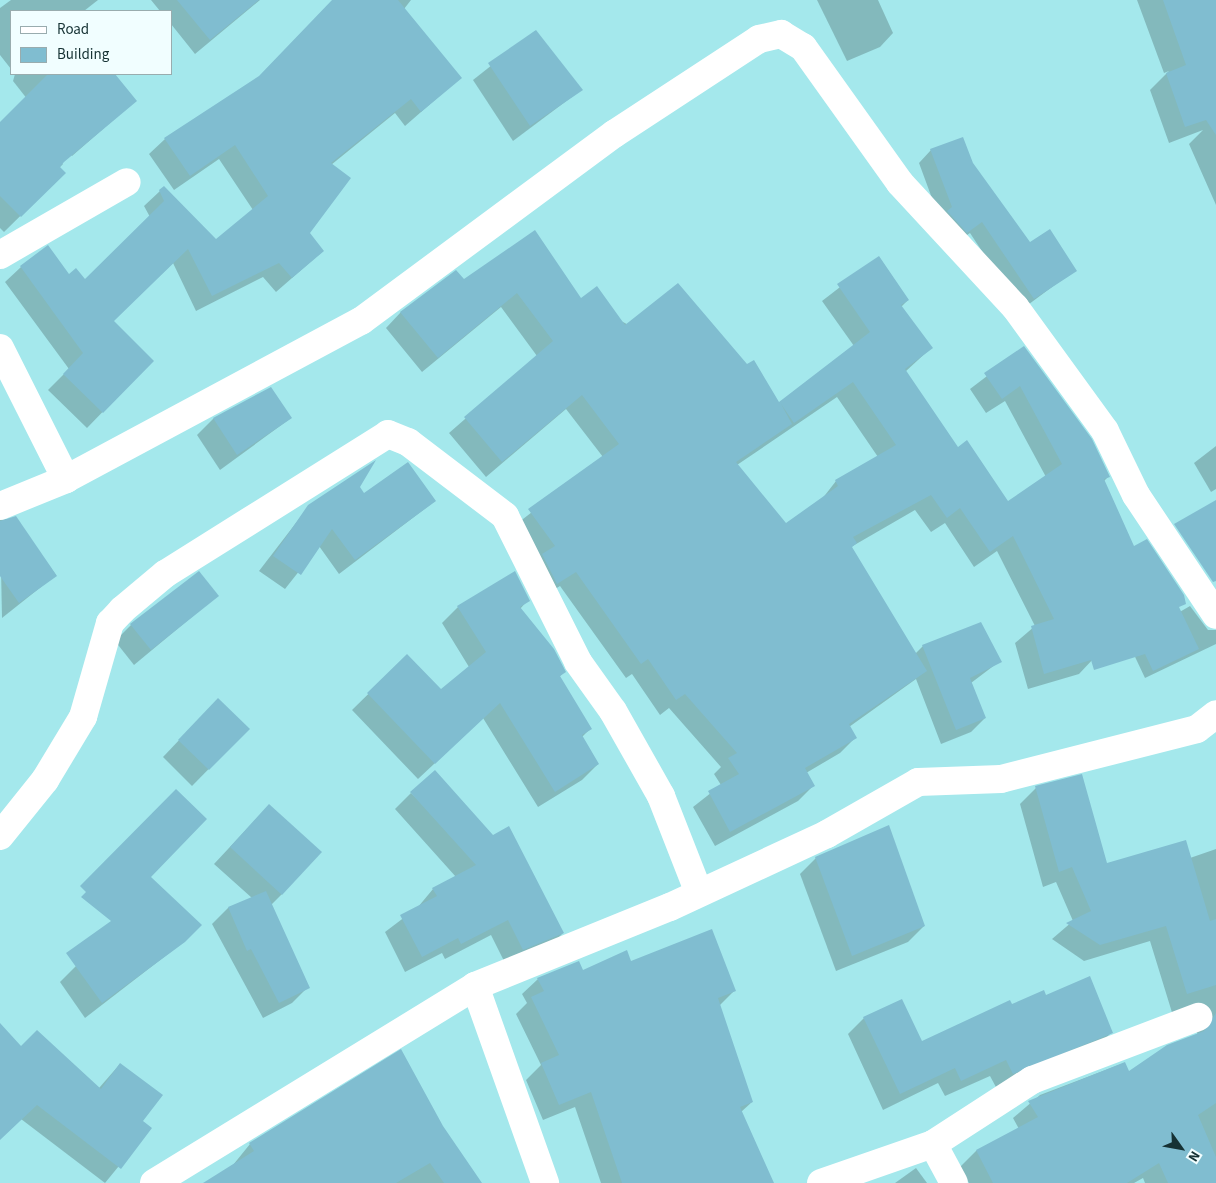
<!DOCTYPE html>
<html>
<head>
<meta charset="utf-8">
<style>
	body { margin:0 }
	#map { position:relative; width:1216px; height:1183px; overflow:hidden; background:#a4e8ec; font-family:"Source Sans 3",sans-serif }
	div>[style] { position:absolute }
	[style*='--x'] { left:calc(var(--x)*1px); top:calc(var(--y)*1px); width:calc(var(--w)*1px); rotate:calc(var(--a)*1deg) }
	.shadow>* { inset:0; background:#0003 }
	.building>* { inset:0; background:#80bdd0 }
	.minor>* { height:28px; margin:-14px; padding:0 14px; transform-origin:14px; border-radius:14px; background:#fff }
	span { translate:-50% -50%; white-space:nowrap; text-align:center; line-height:1.15; -webkit-text-stroke:4.5px #f1feff; paint-order:stroke }
	.legend { position:absolute; left:10px; top:10px; width:162px; height:65px; box-sizing:border-box; background:#f1feff; border:1px solid #99acae; margin:0; padding:6px 9px; list-style:none; font-size:15px; color:#163234 }
	.legend li { display:flex; align-items:center; gap:10px; height:25px }
	.legend b { width:25px; border:1px solid #99acae }
	.north { position:absolute; left:1156px; top:1123px; width:50px; height:50px; -webkit-text-stroke:4px #f1feff; paint-order:stroke; rotate:122deg; font-size:14px; font-weight:700; line-height:20px; text-align:center; color:#163234 }
	.north::after { content:''; display:block; margin:auto; width:18px; height:22px; background:#163234; clip-path:polygon(50% 0,100% 100%,50% 72%,0 100%) }
</style>
</head>
<body>
<div id="map">
	<div class="shadow">
		<div style="clip-path:polygon(11px 0,98px 0,84px 11px,11px 11px,11px 69px,0 55px,0 8px)"></div>
		<div style="clip-path:polygon(151px 0,260px 0,195px 54px,171px 24px,171px 11px,160px 11px)"></div>
		<div style="clip-path:polygon(333px 0,411px 0,404px 9px,460px 78px,405px 126px,395px 113px,331px 165px,308px 233px,323px 251px,276px 292px,263px 277px,196px 311px,173px 263px,112px 321px,152px 361px,87px 428px,48px 390px,69px 369px,5px 282px,21px 267px,85px 281px,150px 217px,144px 206px,160px 191px,216px 241px,253px 210px,219px 159px,174px 190px,149px 154px,165px 139px,258px 78px)"></div>
		<div style="clip-path:polygon(817px 0,878px 0,893px 33px,880px 47px,847px 61px)"></div>
		<div style="clip-path:polygon(1137px 0,1216px 0,1216px 205px,1189px 144px,1203px 130px,1169px 143px,1150px 90px,1169px 71px,1164px 73px)"></div>
		<div style="clip-path:polygon(535px 31px,581px 90px,513px 141px,473px 80px)"></div>
		<div style="clip-path:polygon(15px 74px,113px 74px,135px 101px,72px 156px,13px 81px)"></div>
		<div style="clip-path:polygon(4px 119px,63px 164px,59px 168px,64px 173px,4px 232px,0 228px,0 123px)"></div>
		<div style="clip-path:polygon(931px 150px,972px 163px,1030px 244px,1075px 270px,1021px 310px,970px 233px,954px 244px,940px 220px,919px 163px)"></div>
		<div style="clip-path:polygon(evenodd,879px 257px,908px 300px,901px 307px,931px 348px,905px 372px,957px 448px,1008px 503px,1046px 477px,1005px 401px,986px 413px,970px 389px,1024px 348px,1108px 477px,1103px 482px,1095px 657px,1079px 674px,1028px 689px,1015px 643px,1035px 626px,997px 551px,974px 567px,945px 523px,931px 532px,915px 510px,851px 547px,915px 654px,923px 646px,1000px 661px,971px 683px,985px 718px,971px 732px,941px 744px,916px 679px,849px 727px,855px 738px,840px 753px,806px 773px,813px 786px,798px 801px,715px 846px,693px 807px,721px 785px,714px 774px,721px 767px,669px 708px,660px 715px,632px 674px,626px 678px,560px 586px,541px 598px,514px 526px,603px 457px,566px 409px,486px 477px,449px 433px,537px 356px,501px 307px,422px 372px,386px 328px,401px 312px,463px 280px,581px 300px,779px 404px,854px 346px,822px 301px,879px 257px,837px 397px,878px 457px,836px 481px,822px 499px,786px 525px,737px 465px,837px 397px)"></div>
		<div style="clip-path:polygon(271px 388px,291px 418px,220px 470px,197px 435px,213px 419px)"></div>
		<div style="clip-path:polygon(1216px 446px,1216px 489px,1211px 492px,1194px 463px)"></div>
		<div style="clip-path:polygon(359px 487px,364px 495px,435px 501px,339px 574px,319px 546px,285px 589px,259px 571px,309px 506px)"></div>
		<div style="clip-path:polygon(15px 518px,56px 575px,2px 618px,0 520px)"></div>
		<div style="clip-path:polygon(217px 596px,134px 665px,115px 641px,131px 625px)"></div>
		<div style="clip-path:polygon(528px 600px,520px 609px,564px 672px,559px 677px,590px 729px,582px 737px,598px 764px,582px 780px,538px 807px,483px 718px,418px 779px,352px 710px,407px 656px,441px 691px,469px 667px,442px 623px,458px 607px)"></div>
		<div style="clip-path:polygon(1190px 606px,1208px 630px,1216px 630px,1216px 644px,1145px 678px,1128px 642px)"></div>
		<div style="clip-path:polygon(202px 716px,248px 729px,192px 786px,163px 757px)"></div>
		<div style="clip-path:polygon(1036px 788px,1106px 865px,1190px 858px,1216px 849px,1216px 1183px,1145px 1183px,1143px 1178px,1134px 1183px,969px 1183px,960px 1167px,976px 1151px,1019px 1129px,1013px 1118px,1040px 1095px,1124px 1063px,1128px 1073px,1198px 1035px,1191px 1020px,1174px 1019px,1150px 941px,1084px 961px,1052px 939px,1073px 921px,1056px 882px,1043px 887px,1020px 804px)"></div>
		<div style="clip-path:polygon(411px 793px,563px 933px,547px 949px,506px 965px,491px 935px,445px 959px,442px 953px,405px 972px,385px 932px,418px 907px,433px 889px,456px 877px,395px 809px)"></div>
		<div style="clip-path:polygon(269px 805px,282px 894px,271px 905px,308px 987px,292px 1003px,263px 1018px,212px 924px,228px 908px,252px 898px,214px 864px)"></div>
		<div style="clip-path:polygon(816px 858px,924px 926px,908px 942px,836px 971px,800px 874px)"></div>
		<div style="clip-path:polygon(186px 940px,85px 1018px,60px 982px,76px 966px)"></div>
		<div style="clip-path:polygon(631px 963px,735px 990px,719px 1006px,752px 1102px,741px 1112px,766px 1183px,601px 1183px,575px 1107px,543px 1120px,526px 1080px,541px 1065px,516px 1014px,527px 1003px,522px 994px,538px 979px)"></div>
		<div style="clip-path:polygon(1011px 1005px,1112px 1032px,1095px 1048px,997px 1089px,990px 1076px,945px 1096px,938px 1083px,883px 1110px,848px 1034px,864px 1018px,921px 1043px)"></div>
		<div style="clip-path:polygon(0 1038px,99px 1088px,120px 1064px,141px 1121px,150px 1128px,105px 1183px,21px 1119px,0 1139px)"></div>
		<div style="clip-path:polygon(442px 1126px,480px 1183px,206px 1183px,233px 1165px,250px 1144px)"></div>
		<div style="clip-path:polygon(916px 1168px,927px 1183px,895px 1183px)"></div>
	</div>
	<div class="building">
		<div style="clip-path:polygon(177px 0,259px 0,210px 40px)"></div>
		<div style="clip-path:polygon(332px 0,398px 0,462px 78px,421px 112px,411px 99px,331px 163px,351px 178px,310px 233px,324px 251px,292px 278px,279px 263px,212px 296px,188px 249px,114px 321px,154px 361px,103px 413px,63px 374px,83px 353px,20px 266px,48px 245px,69px 274px,76px 268px,85px 279px,164px 201px,159px 190px,164px 186px,216px 239px,268px 196px,235px 145px,190px 176px,164px 138px,259px 76px)"></div>
		<div style="clip-path:polygon(1163px 0,1216px 0,1216px 135px,1206px 120px,1185px 127px,1166px 73px,1186px 65px)"></div>
		<div style="clip-path:polygon(536px 30px,583px 90px,530px 126px,488px 63px)"></div>
		<div style="clip-path:polygon(48px 74px,115px 74px,137px 101px,64px 162px,60px 167px,66px 173px,21px 217px,0 196px,0 122px)"></div>
		<div style="clip-path:polygon(963px 137px,973px 163px,1030px 242px,1050px 229px,1077px 271px,1034px 299px,982px 222px,967px 233px,947px 211px,952px 207px,930px 149px)"></div>
		<div style="clip-path:polygon(evenodd,535px 230px,581px 298px,597px 286px,625px 325px,678px 283px,747px 364px,754px 360px,779px 402px,870px 332px,837px 284px,879px 256px,909px 300px,901px 305px,933px 348px,905px 369px,958px 447px,967px 440px,1008px 501px,1062px 464px,1020px 386px,1002px 399px,984px 373px,1024px 346px,1092px 439px,1110px 477px,1104px 479px,1134px 546px,1147px 539px,1184px 595px,1186px 604px,1179px 607px,1199px 649px,1153px 671px,1145px 654px,1094px 670px,1091px 660px,1044px 674px,1031px 626px,1054px 619px,1013px 536px,990px 552px,960px 508px,947px 518px,931px 495px,853px 537px,857px 543px,852px 547px,927px 671px,849px 724px,857px 738px,805px 768px,815px 786px,730px 832px,708px 791px,739px 774px,728px 758px,737px 753px,685px 694px,676px 700px,648px 659px,641px 664px,576px 572px,557px 584px,542px 554px,555px 546px,528px 509px,619px 444px,582px 395px,502px 462px,464px 417px,553px 341px,517px 293px,438px 358px,400px 312px,456px 270px,464px 279px,535px 230px,853px 382px,896px 445px,835px 480px,838px 486px,786px 523px,736px 462px,792px 424px,781px 404px,794px 423px,853px 382px)"></div>
		<div style="clip-path:polygon(271px 387px,292px 418px,237px 455px,213px 418px)"></div>
		<div style="clip-path:polygon(376px 460px,360px 487px,364px 493px,408px 462px,436px 501px,355px 560px,332px 529px,301px 575px,273px 556px,308px 505px)"></div>
		<div style="clip-path:polygon(1216px 500px,1216px 581px,1213px 582px,1174px 524px)"></div>
		<div style="clip-path:polygon(16px 516px,57px 576px,19px 603px,0 576px,0 521px)"></div>
		<div style="clip-path:polygon(199px 571px,219px 596px,151px 650px,130px 624px)"></div>
		<div style="clip-path:polygon(515px 571px,530px 601px,520px 607px,554px 649px,566px 672px,560px 676px,592px 729px,582px 735px,599px 764px,555px 792px,500px 703px,435px 764px,367px 693px,407px 654px,441px 689px,486px 652px,457px 606px)"></div>
		<div style="clip-path:polygon(981px 622px,1002px 662px,970px 678px,986px 718px,956px 730px,922px 645px)"></div>
		<div style="clip-path:polygon(218px 698px,250px 729px,209px 770px,178px 740px)"></div>
		<div style="clip-path:polygon(435px 770px,493px 835px,509px 826px,564px 933px,523px 950px,508px 920px,461px 944px,458px 938px,422px 957px,400px 915px,437px 896px,432px 888px,476px 865px,410px 792px)"></div>
		<div style="clip-path:polygon(1082px 774px,1107px 863px,1186px 840px,1210px 921px,1216px 919px,1216px 985px,1187px 994px,1166px 926px,1100px 945px,1066px 923px,1091px 911px,1072px 867px,1059px 872px,1035px 786px)"></div>
		<div style="clip-path:polygon(176px 789px,207px 819px,151px 877px,202px 925px,185px 942px,102px 1003px,66px 953px,111px 921px,81px 897px,86px 892px,80px 886px)"></div>
		<div style="clip-path:polygon(269px 804px,322px 852px,282px 895px,230px 847px)"></div>
		<div style="clip-path:polygon(889px 825px,925px 926px,852px 956px,815px 857px)"></div>
		<div style="clip-path:polygon(266px 891px,310px 988px,279px 1003px,251px 949px,247px 951px,228px 907px)"></div>
		<div style="clip-path:polygon(712px 929px,736px 991px,718px 998px,753px 1102px,740px 1107px,774px 1183px,622px 1183px,591px 1092px,559px 1105px,541px 1063px,559px 1055px,531px 997px,544px 991px,537px 978px,579px 961px,583px 970px,627px 950px,631px 961px)"></div>
		<div style="clip-path:polygon(1090px 976px,1113px 1033px,1013px 1074px,1006px 1060px,961px 1081px,955px 1068px,900px 1094px,863px 1017px,902px 999px,922px 1041px,1010px 1000px,1012px 1004px,1044px 990px,1046px 995px)"></div>
		<div style="clip-path:polygon(1216px 1013px,1216px 1103px,1198px 1115px,1216px 1157px,1216px 1183px,1168px 1183px,1159px 1163px,1127px 1183px,993px 1183px,976px 1150px,1038px 1117px,1028px 1101px,1125px 1062px,1129px 1071px,1167px 1045px,1204px 1031px)"></div>
		<div style="clip-path:polygon(0 1023px,21px 1046px,37px 1030px,101px 1089px,120px 1063px,163px 1095px,143px 1121px,152px 1128px,121px 1169px,37px 1105px,0 1140px)"></div>
		<div style="clip-path:polygon(401px 1049px,443px 1126px,482px 1183px,444px 1183px,430px 1163px,396px 1183px,203px 1183px,254px 1151px,249px 1143px)"></div>
	</div>
	<div class="minor">
		<div style="--x:0;--y:255;--w:146;--a:-29.9"></div>
		<div style="--x:0;--y:348;--w:147;--a:63.3"></div>
		<div style="--x:0;--y:506;--w:71;--a:-22.2"></div>
		<div style="--x:66;--y:479;--w:335;--a:-28.2"></div>
		<div style="--x:361;--y:321;--w:315;--a:-36.5"></div>
		<div style="--x:614;--y:134;--w:173;--a:-33.2"></div>
		<div style="--x:759;--y:39;--w:23;--a:-13"></div>
		<div style="--x:781;--y:34;--w:26;--a:31"></div>
		<div style="--x:803;--y:47;--w:167;--a:54.5"></div>
		<div style="--x:900;--y:183;--w:169;--a:47.2"></div>
		<div style="--x:1015;--y:307;--w:153;--a:54"></div>
		<div style="--x:1105;--y:431;--w:71;--a:64.2"></div>
		<div style="--x:1136;--y:495;--w:144;--a:56.3"></div>
		<div style="--x:0;--y:836;--w:72;--a:-51.2"></div>
		<div style="--x:45;--y:780;--w:74;--a:-58.9"></div>
		<div style="--x:83;--y:717;--w:98;--a:-74"></div>
		<div style="--x:110;--y:623;--w:18;--a:-47"></div>
		<div style="--x:122;--y:610;--w:56;--a:-39.9"></div>
		<div style="--x:165;--y:574;--w:263;--a:-32.1"></div>
		<div style="--x:388;--y:434;--w:22;--a:22"></div>
		<div style="--x:408;--y:442;--w:122;--a:37.3"></div>
		<div style="--x:505;--y:516;--w:163;--a:63.4"></div>
		<div style="--x:578;--y:662;--w:60;--a:54.5"></div>
		<div style="--x:613;--y:711;--w:98;--a:60.5"></div>
		<div style="--x:661;--y:796;--w:104;--a:68.6"></div>
		<div style="--x:475;--y:986;--w:209;--a:70.4"></div>
		<div style="--x:933;--y:1144;--w:44;--a:61.7"></div>
		<div style="--x:154;--y:1183;--w:377;--a:-31.5"></div>
		<div style="--x:475;--y:986;--w:210;--a:-22.1"></div>
		<div style="--x:670;--y:907;--w:173;--a:-24.9"></div>
		<div style="--x:827;--y:834;--w:105;--a:-29.7"></div>
		<div style="--x:918;--y:782;--w:83;--a:-2.1"></div>
		<div style="--x:1001;--y:779;--w:202;--a:-14.3"></div>
		<div style="--x:1197;--y:729;--w:24;--a:-38"></div>
		<div style="--x:821;--y:1183;--w:119;--a:-19.2"></div>
		<div style="--x:933;--y:1144;--w:118;--a:-32.9"></div>
		<div style="--x:1032;--y:1080;--w:178;--a:-20.8"></div>
	</div>
	<ul class="legend">
	<li><b style="height:6px;background:#fff"></b>Road</li>
	<li><b style="height:14px;background:#80bdd0"></b>Building</li>
	</ul>
	<div class="north">N</div>
</div>
</body>
</html>
